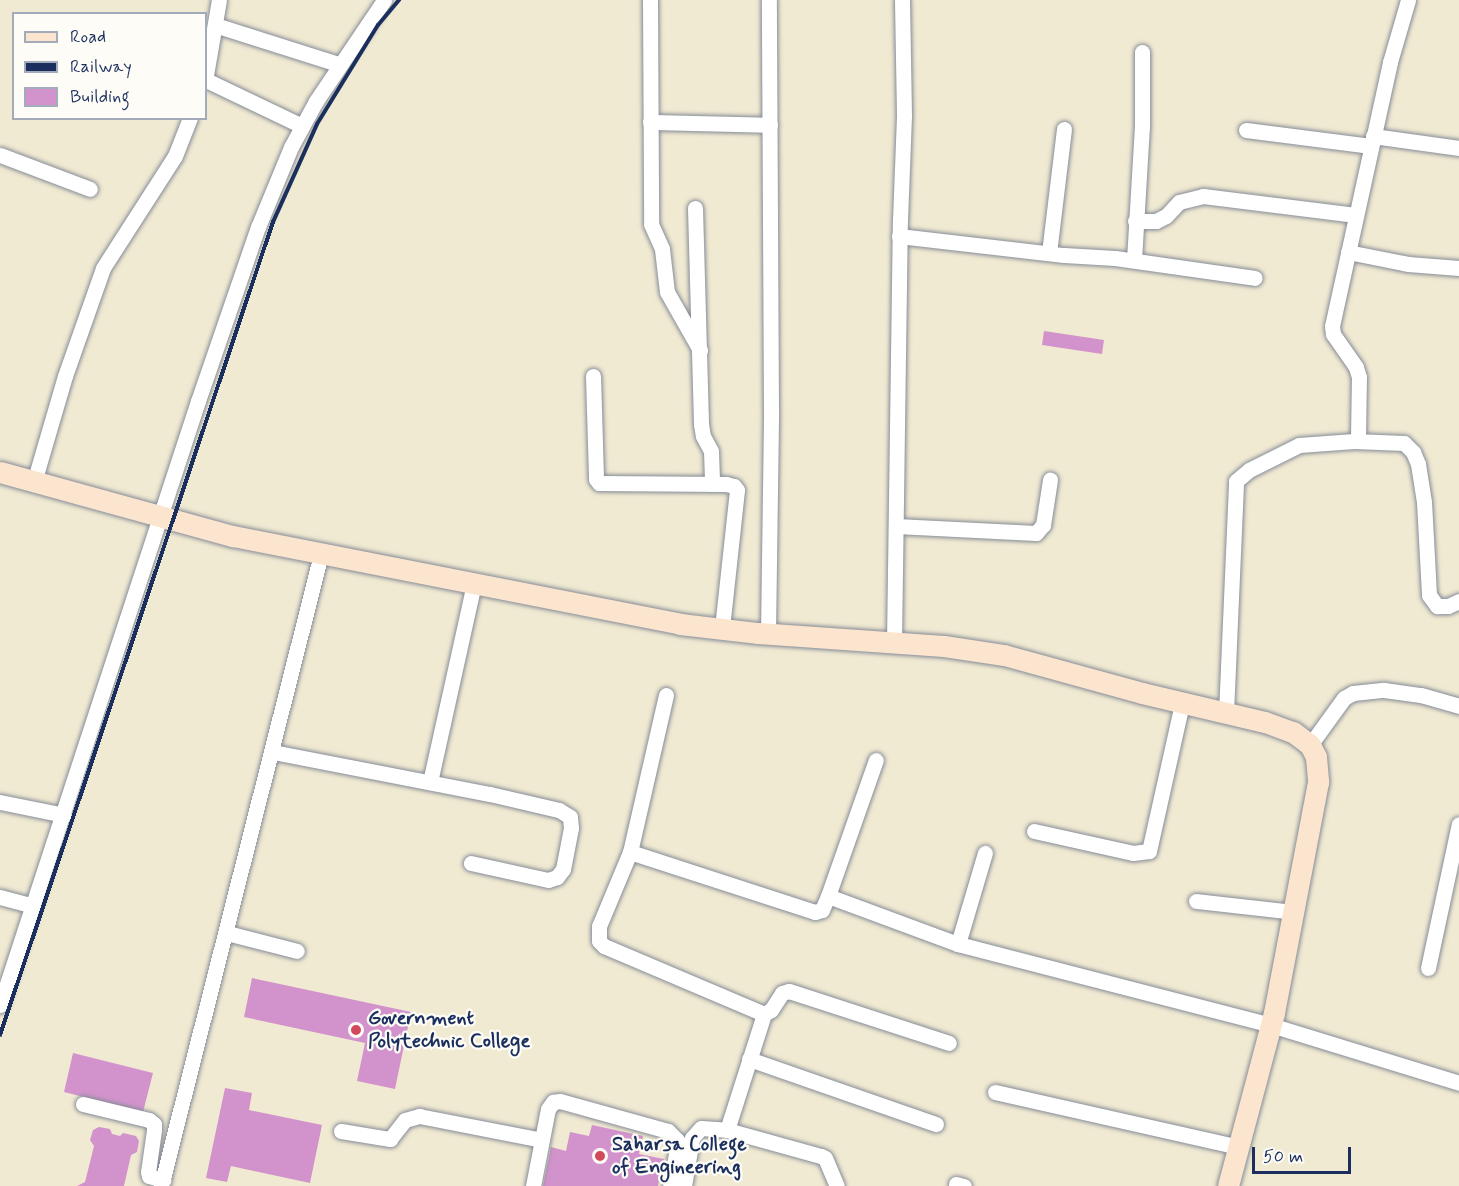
<!DOCTYPE html>
<html>
<head>
<meta charset="utf-8">
<style>
	body { margin:0 }
	#map { position:relative; width:1459px; height:1186px; overflow:hidden; background:#f1ead2; font-family:Mynerve,sans-serif }
	div>[style] { position:absolute }
	[style*='--x'] { left:calc(var(--x)*1px); top:calc(var(--y)*1px); width:calc(var(--w)*1px); rotate:calc(var(--a)*1deg) }
	.building>* { inset:0; background:#d293cc }
	.roads { filter:drop-shadow(0 0 2px #868c98) drop-shadow(0 0 2px #868c98) }
	.minor>* { height:15px; margin:-7.5px; padding:0 7.5px; transform-origin:7.5px; border-radius:7.5px; background:#fff }
	.secondary>* { height:21px; margin:-10.5px; padding:0 10.5px; transform-origin:10.5px; border-radius:10.5px; background:#fce5cf }
	.rail>* { height:4px; margin:-2px; padding:0 2px; transform-origin:2px; border-radius:2px; background:#1b2f5e }
	.dots>* { width:16px; height:16px; translate:-50% -50%; box-sizing:border-box; border:3px solid #fdfcf7; border-radius:50% }
	span { translate:-50% -50%; white-space:nowrap; text-align:center; line-height:1.15; -webkit-text-stroke:4.5px #fdfcf7; paint-order:stroke }
	.poi-label { font-size:20px; color:#1b2f5e; font-weight:700 }
	.left { translate:0 -50%; text-align:left }
	.legend { position:absolute; left:12px; top:12px; width:195px; height:108px; box-sizing:border-box; background:#fdfcf7; border:2px solid #a3aaba; margin:0; padding:8px 10px; list-style:none; font-size:18px; color:#1b2f5e }
	.legend li { display:flex; align-items:center; gap:12px; height:30px }
	.legend b { width:30px; border:2px solid #a3aaba }
	.scale { position:absolute; left:1252px; top:1147px; width:99px; height:27px; box-sizing:border-box; border:3px solid #1b2f5e; border-top:0; padding-left:8px; font-size:18px; line-height:21px; white-space:nowrap; color:#1b2f5e; -webkit-text-stroke:4px #fdfcf7; paint-order:stroke }
</style>
</head>
<body>
<div id="map">
	<div class="building">
		<div style="clip-path:polygon(1044px 331px,1104px 340px,1102px 354px,1042px 345px)"></div>
		<div style="clip-path:polygon(252px 978px,411px 1012px,395px 1089px,357px 1081px,365px 1043px,244px 1017px)"></div>
		<div style="clip-path:polygon(73px 1053px,153px 1073px,143px 1112px,64px 1092px)"></div>
		<div style="clip-path:polygon(225px 1088px,252px 1093px,249px 1110px,322px 1125px,310px 1183px,231px 1166px,227px 1182px,206px 1178px)"></div>
		<div style="clip-path:polygon(592px 1125px,643px 1136px,639px 1154px,664px 1159px,658px 1186px,543px 1186px,551px 1147px,566px 1151px,570px 1132px,589px 1136px)"></div>
		<div style="clip-path:polygon(99px 1127px,110px 1129px,112px 1134px,120px 1136px,123px 1133px,136px 1136px,139px 1141px,137px 1152px,131px 1155px,124px 1186px,77px 1186px,85px 1182px,94px 1146px,90px 1140px,93px 1130px)"></div>
	</div>
	<div class="roads">
		<div class="minor">
			<div style="--x:650;--y:0;--w:224;--a:89.7"></div>
			<div style="--x:651;--y:224;--w:27;--a:66"></div>
			<div style="--x:662;--y:249;--w:43;--a:83.4"></div>
			<div style="--x:667;--y:292;--w:67;--a:60.4"></div>
			<div style="--x:215;--y:25;--w:129;--a:17.6"></div>
			<div style="--x:206;--y:75;--w:76;--a:-80.2"></div>
			<div style="--x:206;--y:80;--w:106;--a:25.6"></div>
			<div style="--x:650;--y:122;--w:120;--a:1.4"></div>
			<div style="--x:1246;--y:130;--w:126;--a:7.3"></div>
			<div style="--x:1373;--y:136;--w:87;--a:7.9"></div>
			<div style="--x:0;--y:155;--w:96;--a:20.7"></div>
			<div style="--x:695;--y:208;--w:216;--a:88.4"></div>
			<div style="--x:701;--y:424;--w:12;--a:81"></div>
			<div style="--x:703;--y:436;--w:17;--a:62"></div>
			<div style="--x:711;--y:451;--w:33;--a:88"></div>
			<div style="--x:1135;--y:221;--w:21;--a:0"></div>
			<div style="--x:1156;--y:221;--w:11;--a:-27"></div>
			<div style="--x:1166;--y:216;--w:19;--a:-47"></div>
			<div style="--x:1179;--y:202;--w:25;--a:-14"></div>
			<div style="--x:1203;--y:196;--w:154;--a:7.1"></div>
			<div style="--x:899;--y:236;--w:166;--a:6.6"></div>
			<div style="--x:1064;--y:255;--w:51;--a:3.4"></div>
			<div style="--x:1115;--y:258;--w:141;--a:8.1"></div>
			<div style="--x:1348;--y:252;--w:61;--a:11.3"></div>
			<div style="--x:1408;--y:264;--w:51;--a:4.5"></div>
			<div style="--x:1049;--y:253;--w:125;--a:-83.1"></div>
			<div style="--x:1134;--y:260;--w:133;--a:-86.6"></div>
			<div style="--x:1142;--y:127;--w:75;--a:-90"></div>
			<div style="--x:593;--y:376;--w:103;--a:88.3"></div>
			<div style="--x:596;--y:479;--w:5;--a:53"></div>
			<div style="--x:599;--y:483;--w:127;--a:0.5"></div>
			<div style="--x:726;--y:484;--w:8;--a:14"></div>
			<div style="--x:734;--y:486;--w:5;--a:53"></div>
			<div style="--x:737;--y:490;--w:140;--a:96.2"></div>
			<div style="--x:1354;--y:441;--w:50;--a:2.3"></div>
			<div style="--x:1404;--y:443;--w:13;--a:45"></div>
			<div style="--x:1413;--y:452;--w:13;--a:67"></div>
			<div style="--x:1418;--y:464;--w:38;--a:81"></div>
			<div style="--x:1424;--y:502;--w:93;--a:86.9"></div>
			<div style="--x:1429;--y:595;--w:14;--a:54"></div>
			<div style="--x:1437;--y:606;--w:11;--a:0"></div>
			<div style="--x:1448;--y:606;--w:12;--a:-24"></div>
			<div style="--x:34;--y:482;--w:110;--a:-73.7"></div>
			<div style="--x:65;--y:376;--w:114;--a:-70.6"></div>
			<div style="--x:103;--y:268;--w:133;--a:-57.3"></div>
			<div style="--x:175;--y:156;--w:41;--a:-68.5"></div>
			<div style="--x:896;--y:526;--w:140;--a:2.9"></div>
			<div style="--x:1036;--y:533;--w:11;--a:-49"></div>
			<div style="--x:1043;--y:525;--w:46;--a:-81.2"></div>
			<div style="--x:768;--y:634;--w:223;--a:-89.2"></div>
			<div style="--x:771;--y:411;--w:411;--a:-90.3"></div>
			<div style="--x:894;--y:643;--w:423;--a:-89.2"></div>
			<div style="--x:900;--y:220;--w:105;--a:-87.8"></div>
			<div style="--x:904;--y:115;--w:115;--a:-91"></div>
			<div style="--x:666;--y:695;--w:161;--a:102.9"></div>
			<div style="--x:630;--y:852;--w:80;--a:112.7"></div>
			<div style="--x:599;--y:926;--w:15;--a:90"></div>
			<div style="--x:599;--y:941;--w:7;--a:45"></div>
			<div style="--x:604;--y:946;--w:174;--a:23"></div>
			<div style="--x:764;--y:1014;--w:8;--a:-30"></div>
			<div style="--x:771;--y:1010;--w:20;--a:-57"></div>
			<div style="--x:782;--y:993;--w:7;--a:-16"></div>
			<div style="--x:789;--y:991;--w:168;--a:18"></div>
			<div style="--x:1226;--y:713;--w:232;--a:-87.5"></div>
			<div style="--x:1236;--y:481;--w:17;--a:-40"></div>
			<div style="--x:1249;--y:470;--w:56;--a:-26.6"></div>
			<div style="--x:1299;--y:445;--w:55;--a:-4.2"></div>
			<div style="--x:1354;--y:441;--w:5;--a:-37"></div>
			<div style="--x:1358;--y:438;--w:61;--a:-89.1"></div>
			<div style="--x:1359;--y:377;--w:10;--a:-107"></div>
			<div style="--x:1356;--y:367;--w:40;--a:-124.9"></div>
			<div style="--x:1333;--y:334;--w:8;--a:-97"></div>
			<div style="--x:1332;--y:326;--w:270;--a:-77.6"></div>
			<div style="--x:1390;--y:62;--w:65;--a:-73.8"></div>
			<div style="--x:1310;--y:745;--w:58;--a:-54.1"></div>
			<div style="--x:1344;--y:698;--w:10;--a:-29"></div>
			<div style="--x:1353;--y:693;--w:31;--a:-6"></div>
			<div style="--x:1384;--y:690;--w:37;--a:8"></div>
			<div style="--x:1421;--y:695;--w:40;--a:16"></div>
			<div style="--x:273;--y:752;--w:221;--a:11"></div>
			<div style="--x:490;--y:794;--w:71;--a:13.1"></div>
			<div style="--x:559;--y:810;--w:13;--a:32"></div>
			<div style="--x:570;--y:817;--w:11;--a:85"></div>
			<div style="--x:571;--y:828;--w:42;--a:101"></div>
			<div style="--x:563;--y:869;--w:10;--a:127"></div>
			<div style="--x:557;--y:877;--w:9;--a:162"></div>
			<div style="--x:548;--y:880;--w:79;--a:-167.6"></div>
			<div style="--x:430;--y:782;--w:203;--a:-77.5"></div>
			<div style="--x:0;--y:802;--w:65;--a:11.5"></div>
			<div style="--x:1034;--y:831;--w:101;--a:12.5"></div>
			<div style="--x:1133;--y:853;--w:16;--a:-7"></div>
			<div style="--x:1149;--y:851;--w:152;--a:-77.4"></div>
			<div style="--x:630;--y:852;--w:194;--a:18"></div>
			<div style="--x:815;--y:912;--w:7;--a:-16"></div>
			<div style="--x:822;--y:910;--w:15;--a:-67"></div>
			<div style="--x:828;--y:896;--w:139;--a:20.3"></div>
			<div style="--x:958;--y:944;--w:323;--a:14.5"></div>
			<div style="--x:1271;--y:1025;--w:197;--a:17.1"></div>
			<div style="--x:828;--y:896;--w:144;--a:-70.6"></div>
			<div style="--x:0;--y:897;--w:34;--a:15"></div>
			<div style="--x:1196;--y:901;--w:99;--a:6.4"></div>
			<div style="--x:227;--y:933;--w:72;--a:14.4"></div>
			<div style="--x:958;--y:944;--w:95;--a:-73.5"></div>
			<div style="--x:1428;--y:968;--w:147;--a:-77.9"></div>
			<div style="--x:0;--y:1005;--w:636;--a:-71.85"></div>
			<div style="--x:198;--y:401;--w:184;--a:-71"></div>
			<div style="--x:258;--y:227;--w:87;--a:-67.6"></div>
			<div style="--x:291;--y:147;--w:52;--a:-61.5"></div>
			<div style="--x:316;--y:101;--w:122;--a:-56"></div>
			<div style="--x:749;--y:1059;--w:198;--a:19.2"></div>
			<div style="--x:995;--y:1092;--w:250;--a:12.7"></div>
			<div style="--x:83;--y:1104;--w:68;--a:13.6"></div>
			<div style="--x:149;--y:1120;--w:6;--a:39"></div>
			<div style="--x:154;--y:1124;--w:6;--a:90"></div>
			<div style="--x:154;--y:1130;--w:42;--a:98.1"></div>
			<div style="--x:148;--y:1172;--w:4;--a:76"></div>
			<div style="--x:149;--y:1176;--w:15;--a:16"></div>
			<div style="--x:727;--y:1130;--w:122;--a:-72.3"></div>
			<div style="--x:341;--y:1131;--w:50;--a:9.3"></div>
			<div style="--x:390;--y:1139;--w:24;--a:-52"></div>
			<div style="--x:405;--y:1120;--w:15;--a:-16"></div>
			<div style="--x:419;--y:1116;--w:125;--a:11"></div>
			<div style="--x:956;--y:1184;--w:8;--a:14"></div>
			<div style="--x:161;--y:1186;--w:652;--a:-75.79"></div>
			<div style="--x:533;--y:1186;--w:78;--a:-79"></div>
			<div style="--x:548;--y:1109;--w:9;--a:-54"></div>
			<div style="--x:553;--y:1102;--w:7;--a:-8"></div>
			<div style="--x:560;--y:1101;--w:112;--a:15.5"></div>
			<div style="--x:668;--y:1131;--w:13;--a:45"></div>
			<div style="--x:677;--y:1140;--w:8;--a:90"></div>
			<div style="--x:677;--y:1148;--w:39;--a:100"></div>
			<div style="--x:684;--y:1186;--w:49;--a:-80.5"></div>
			<div style="--x:692;--y:1138;--w:13;--a:-48"></div>
			<div style="--x:701;--y:1128;--w:26;--a:4"></div>
			<div style="--x:727;--y:1130;--w:98;--a:15.5"></div>
			<div style="--x:821;--y:1156;--w:4;--a:27"></div>
			<div style="--x:825;--y:1158;--w:30;--a:67"></div>
		</div>
		<div class="secondary">
			<div style="--x:0;--y:472;--w:242;--a:15.4"></div>
			<div style="--x:233;--y:536;--w:456;--a:11.1"></div>
			<div style="--x:680;--y:624;--w:79;--a:6.6"></div>
			<div style="--x:758;--y:633;--w:186;--a:4"></div>
			<div style="--x:944;--y:646;--w:61;--a:8.5"></div>
			<div style="--x:1004;--y:655;--w:143;--a:15.4"></div>
			<div style="--x:1142;--y:693;--w:126;--a:13.3"></div>
			<div style="--x:1265;--y:722;--w:30;--a:20"></div>
			<div style="--x:1293;--y:732;--w:21;--a:37"></div>
			<div style="--x:1310;--y:745;--w:13;--a:63"></div>
			<div style="--x:1316;--y:757;--w:25;--a:85"></div>
			<div style="--x:1318;--y:782;--w:235;--a:100.8"></div>
			<div style="--x:1274;--y:1013;--w:179;--a:104.9"></div>
		</div>
	</div>
	<div class="rail">
		<div style="--x:0;--y:1035;--w:858;--a:-71.44"></div>
		<div style="--x:273;--y:222;--w:107;--a:-65.8"></div>
		<div style="--x:317;--y:124;--w:116;--a:-58.4"></div>
		<div style="--x:378;--y:25;--w:33;--a:-50"></div>
	</div>
	<div class="dots">
		<div style="left:356px;top:1030px;background:#d1495b"></div>
		<div style="left:600px;top:1156px;background:#d1495b"></div>
	</div>
	<div class="poi-label">
		<span class="left" style="left:368px;top:1030px">Government<br>Polytechnic College</span>
		<span class="left" style="left:612px;top:1156px">Saharsa College<br>of Engineering</span>
	</div>
	<ul class="legend">
	<li><b style="height:8px;background:#fce5cf"></b>Road</li>
	<li><b style="height:8px;background:#1b2f5e"></b>Railway</li>
	<li><b style="height:16px;background:#d293cc"></b>Building</li>
	</ul>
	<div class="scale">50 m</div>
</div>
</body>
</html>
